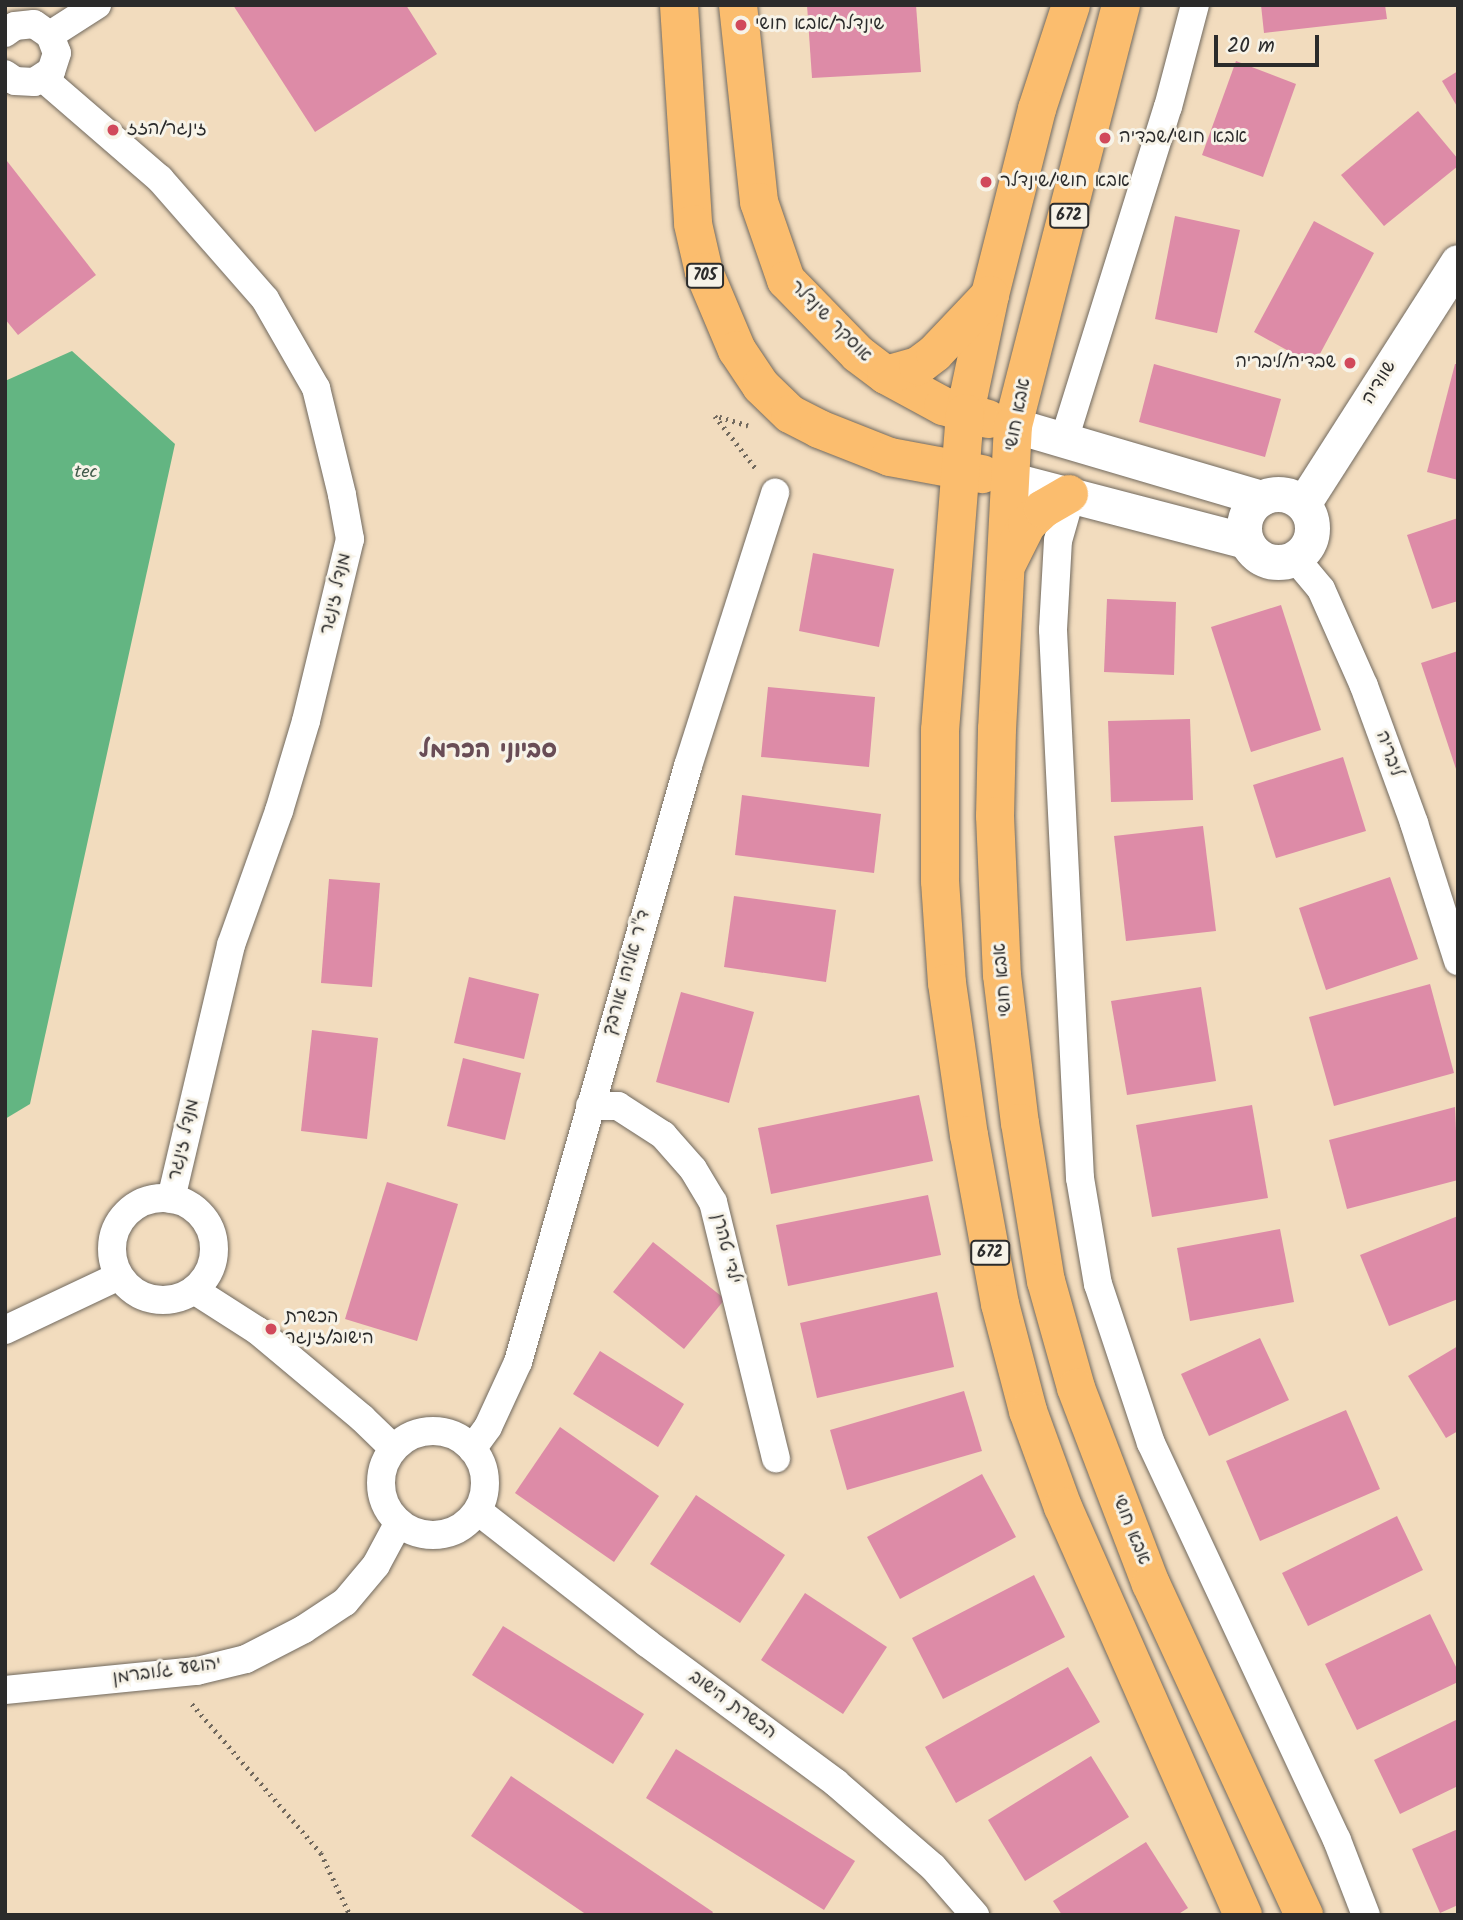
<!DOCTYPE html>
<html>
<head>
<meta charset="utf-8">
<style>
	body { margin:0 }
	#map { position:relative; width:1463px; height:1920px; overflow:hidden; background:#f2dcbe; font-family:Kalam,"Playpen Sans Hebrew",sans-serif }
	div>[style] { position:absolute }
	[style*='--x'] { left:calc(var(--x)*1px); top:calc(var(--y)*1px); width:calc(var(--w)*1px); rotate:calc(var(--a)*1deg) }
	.forest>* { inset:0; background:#63b582 }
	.building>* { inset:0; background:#dd8ba7 }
	.path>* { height:4.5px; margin-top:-2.25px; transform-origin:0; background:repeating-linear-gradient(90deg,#71695e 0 2px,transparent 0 7px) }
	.roads { filter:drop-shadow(0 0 2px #71695e) drop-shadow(0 0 2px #71695e) }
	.minor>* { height:28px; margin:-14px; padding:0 14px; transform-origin:14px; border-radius:14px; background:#fff }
	.minor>.ring { margin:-14px; padding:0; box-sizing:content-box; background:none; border:28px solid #fff; border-radius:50% }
	.tertiary>* { height:35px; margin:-17.5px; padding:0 17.5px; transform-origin:17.5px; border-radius:17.5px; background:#fff }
	.tertiary>.ring { margin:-17.5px; padding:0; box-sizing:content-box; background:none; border:35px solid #fff; border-radius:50% }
	.primary>* { height:38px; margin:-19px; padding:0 19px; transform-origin:19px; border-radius:19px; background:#fbbd6e }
	.dots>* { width:19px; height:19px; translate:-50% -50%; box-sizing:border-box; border:4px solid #f7f3e8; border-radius:50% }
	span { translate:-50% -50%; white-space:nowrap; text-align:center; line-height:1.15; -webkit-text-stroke:6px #f7f3e8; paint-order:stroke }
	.shield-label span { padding:2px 5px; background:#f7f3e8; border:2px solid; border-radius:5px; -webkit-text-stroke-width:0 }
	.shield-label { font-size:16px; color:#2b2b2b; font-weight:700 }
	.poi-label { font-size:18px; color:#2b2b2b }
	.left { translate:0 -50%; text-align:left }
	.right { translate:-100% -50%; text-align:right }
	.street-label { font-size:18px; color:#2b2b2b }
	.park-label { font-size:18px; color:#435d4c }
	.district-label { font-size:24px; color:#694d56; font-weight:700 }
	.frame { position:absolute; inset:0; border:7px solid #2b2b2b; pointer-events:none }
	.scale { position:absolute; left:1214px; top:35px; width:105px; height:32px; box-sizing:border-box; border:4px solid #2b2b2b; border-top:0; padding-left:9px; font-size:21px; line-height:24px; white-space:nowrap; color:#2b2b2b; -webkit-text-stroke:5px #f7f3e8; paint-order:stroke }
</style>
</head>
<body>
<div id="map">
	<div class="forest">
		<div style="clip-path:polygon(72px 351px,175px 444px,30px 1104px,5px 1119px,5px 381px)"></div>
	</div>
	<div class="building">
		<div style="clip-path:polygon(233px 5px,406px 5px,437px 54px,315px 132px)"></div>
		<div style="clip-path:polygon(807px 5px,916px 5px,921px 72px,812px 78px)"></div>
		<div style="clip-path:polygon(1261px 5px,1385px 5px,1387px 19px,1264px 33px)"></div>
		<div style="clip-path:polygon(1236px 61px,1296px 84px,1263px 177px,1202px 155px)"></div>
		<div style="clip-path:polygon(1458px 71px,1458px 108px,1442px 81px)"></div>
		<div style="clip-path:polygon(1418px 111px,1458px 159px,1458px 166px,1384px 226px,1341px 175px)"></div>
		<div style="clip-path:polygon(7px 161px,96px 275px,18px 335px,5px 319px)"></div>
		<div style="clip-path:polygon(1175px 216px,1240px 230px,1217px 333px,1155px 319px)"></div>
		<div style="clip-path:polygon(1314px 221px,1374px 253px,1314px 365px,1254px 332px)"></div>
		<div style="clip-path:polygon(1154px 364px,1281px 399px,1265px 457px,1139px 422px)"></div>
		<div style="clip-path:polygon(1455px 364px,1458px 364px,1458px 480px,1427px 472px)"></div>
		<div style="clip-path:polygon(1458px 518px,1458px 601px,1432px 609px,1407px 535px)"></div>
		<div style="clip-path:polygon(813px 553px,894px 569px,879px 647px,799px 631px)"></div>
		<div style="clip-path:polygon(1107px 599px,1176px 602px,1174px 675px,1104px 672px)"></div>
		<div style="clip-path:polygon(1281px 605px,1321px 730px,1251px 752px,1211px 627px)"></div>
		<div style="clip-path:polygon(1458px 651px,1458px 772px,1457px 772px,1421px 663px)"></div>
		<div style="clip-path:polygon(768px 687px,875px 697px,869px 767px,761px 757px)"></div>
		<div style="clip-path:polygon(1190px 719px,1193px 800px,1111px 802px,1108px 721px)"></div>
		<div style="clip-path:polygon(1343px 757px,1366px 831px,1276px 858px,1253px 785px)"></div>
		<div style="clip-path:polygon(742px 795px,881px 814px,874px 873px,735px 855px)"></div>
		<div style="clip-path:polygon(1203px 826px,1216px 931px,1126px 941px,1114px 836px)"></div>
		<div style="clip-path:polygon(1390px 877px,1418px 959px,1326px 990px,1299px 908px)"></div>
		<div style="clip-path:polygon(329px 879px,380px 883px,372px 987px,321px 983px)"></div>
		<div style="clip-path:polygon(734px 896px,836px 910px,826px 982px,724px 967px)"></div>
		<div style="clip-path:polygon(469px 977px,539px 994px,524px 1059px,454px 1043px)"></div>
		<div style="clip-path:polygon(1430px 984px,1454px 1073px,1334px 1106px,1309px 1017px)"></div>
		<div style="clip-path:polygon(1201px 987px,1216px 1081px,1127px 1095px,1111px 1001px)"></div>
		<div style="clip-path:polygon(681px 992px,754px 1012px,729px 1103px,656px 1082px)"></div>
		<div style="clip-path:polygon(312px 1030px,378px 1038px,367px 1139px,301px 1131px)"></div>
		<div style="clip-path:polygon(463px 1058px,521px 1073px,505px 1140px,447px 1126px)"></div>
		<div style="clip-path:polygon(919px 1095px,933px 1161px,771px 1194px,758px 1128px)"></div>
		<div style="clip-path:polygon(1252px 1105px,1268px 1198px,1152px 1217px,1136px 1125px)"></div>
		<div style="clip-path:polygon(1455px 1107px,1458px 1180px,1347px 1209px,1329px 1140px)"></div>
		<div style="clip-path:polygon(387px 1182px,458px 1204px,417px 1341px,345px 1319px)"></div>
		<div style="clip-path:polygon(928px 1195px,941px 1255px,788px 1286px,776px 1225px)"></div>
		<div style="clip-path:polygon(1458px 1216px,1458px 1299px,1389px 1326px,1360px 1255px)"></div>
		<div style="clip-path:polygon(1280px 1229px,1294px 1302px,1190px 1321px,1177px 1248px)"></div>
		<div style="clip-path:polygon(653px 1242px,725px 1299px,684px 1349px,613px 1292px)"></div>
		<div style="clip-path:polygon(937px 1292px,954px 1367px,817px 1398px,800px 1323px)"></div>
		<div style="clip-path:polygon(1260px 1338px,1289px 1400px,1209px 1436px,1181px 1374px)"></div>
		<div style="clip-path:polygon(1458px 1346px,1458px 1431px,1446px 1438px,1408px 1376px)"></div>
		<div style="clip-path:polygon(600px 1351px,684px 1404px,658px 1447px,573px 1394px)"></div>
		<div style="clip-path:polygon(964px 1391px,982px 1451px,847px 1490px,830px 1430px)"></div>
		<div style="clip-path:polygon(1346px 1410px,1380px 1489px,1260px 1541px,1226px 1461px)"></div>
		<div style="clip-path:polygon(560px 1427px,659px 1496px,614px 1562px,515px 1493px)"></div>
		<div style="clip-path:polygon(982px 1474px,1016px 1537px,900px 1599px,867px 1537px)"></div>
		<div style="clip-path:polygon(696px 1495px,785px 1555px,740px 1623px,650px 1564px)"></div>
		<div style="clip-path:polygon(1397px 1516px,1423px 1570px,1308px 1626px,1282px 1573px)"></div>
		<div style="clip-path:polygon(1034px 1575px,1065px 1637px,943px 1699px,912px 1638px)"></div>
		<div style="clip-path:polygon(805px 1593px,887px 1647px,843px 1714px,761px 1660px)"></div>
		<div style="clip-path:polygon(1430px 1614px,1458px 1671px,1458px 1682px,1357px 1730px,1325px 1664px)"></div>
		<div style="clip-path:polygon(503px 1626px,644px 1714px,613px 1764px,472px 1675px)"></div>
		<div style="clip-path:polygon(1068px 1667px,1100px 1722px,956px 1803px,925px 1747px)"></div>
		<div style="clip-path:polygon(1458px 1719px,1458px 1786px,1400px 1814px,1374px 1760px)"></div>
		<div style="clip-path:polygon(676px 1749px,855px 1861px,824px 1910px,646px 1798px)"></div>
		<div style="clip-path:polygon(1091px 1756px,1129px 1817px,1025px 1881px,988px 1820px)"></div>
		<div style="clip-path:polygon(511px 1776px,713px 1912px,711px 1915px,587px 1915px,471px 1836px)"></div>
		<div style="clip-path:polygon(1458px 1829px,1458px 1905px,1440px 1913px,1412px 1849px)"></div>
		<div style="clip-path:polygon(1146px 1842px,1188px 1908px,1177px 1915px,1062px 1915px,1053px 1901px)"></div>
	</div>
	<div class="path">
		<div style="--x:748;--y:426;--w:34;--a:-163"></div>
		<div style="--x:715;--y:416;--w:68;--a:52.1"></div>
		<div style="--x:192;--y:1704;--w:197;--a:49.1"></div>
		<div style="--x:321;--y:1853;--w:68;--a:64.9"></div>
	</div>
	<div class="roads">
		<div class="minor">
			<div style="--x:5;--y:33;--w:12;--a:-35"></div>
			<div style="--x:15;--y:26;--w:19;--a:-6"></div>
			<div style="--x:34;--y:24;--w:19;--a:35"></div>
			<div style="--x:50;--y:35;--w:19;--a:69"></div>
			<div style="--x:57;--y:53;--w:19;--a:108"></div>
			<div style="--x:51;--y:71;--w:20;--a:147"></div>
			<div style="--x:34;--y:82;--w:19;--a:-177"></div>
			<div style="--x:15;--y:81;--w:12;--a:-145"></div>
			<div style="--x:50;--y:35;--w:56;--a:-32.6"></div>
			<div style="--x:43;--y:78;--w:155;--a:40.8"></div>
			<div style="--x:160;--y:179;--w:159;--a:48.8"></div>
			<div style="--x:265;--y:299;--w:103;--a:60.2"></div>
			<div style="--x:316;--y:388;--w:110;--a:76.3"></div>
			<div style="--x:342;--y:495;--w:45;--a:79.7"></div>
			<div style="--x:350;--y:539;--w:187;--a:103.6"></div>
			<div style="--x:306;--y:721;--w:94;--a:106.7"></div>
			<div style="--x:279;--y:811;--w:142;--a:109.7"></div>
			<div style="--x:231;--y:945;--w:261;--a:103.3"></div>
			<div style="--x:1064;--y:440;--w:349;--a:-72.7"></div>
			<div style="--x:1168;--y:107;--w:106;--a:-75.2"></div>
			<div style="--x:1080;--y:497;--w:15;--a:143"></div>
			<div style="--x:1068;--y:506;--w:35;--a:106"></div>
			<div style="--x:1058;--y:540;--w:90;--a:93.2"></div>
			<div style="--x:1053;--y:630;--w:549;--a:87.18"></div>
			<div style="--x:1080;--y:1178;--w:108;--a:80.4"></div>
			<div style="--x:1098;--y:1284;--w:168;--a:71.6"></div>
			<div style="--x:1151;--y:1443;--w:438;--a:64.9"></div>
			<div style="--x:1337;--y:1840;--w:80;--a:68.9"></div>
			<div style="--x:1295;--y:558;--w:40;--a:50"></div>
			<div style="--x:1321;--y:589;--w:106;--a:66.1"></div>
			<div style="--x:1364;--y:686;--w:146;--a:69.9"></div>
			<div style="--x:1414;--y:823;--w:145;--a:72.3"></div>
			<div style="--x:590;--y:1106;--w:28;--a:0"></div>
			<div style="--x:618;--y:1106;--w:54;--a:32.8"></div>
			<div style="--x:663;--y:1135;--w:45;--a:48.6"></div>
			<div style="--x:693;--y:1169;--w:39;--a:59"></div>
			<div style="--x:713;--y:1202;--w:264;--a:76.2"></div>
			<div class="ring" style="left:112px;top:1198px;width:74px;height:74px"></div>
			<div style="--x:194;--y:1290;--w:76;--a:32.6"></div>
			<div style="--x:258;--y:1331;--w:136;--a:39.9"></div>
			<div style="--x:362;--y:1418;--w:43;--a:44.1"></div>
			<div style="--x:5;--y:1330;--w:126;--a:-25.3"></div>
			<div class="ring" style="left:381px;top:1431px;width:76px;height:76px"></div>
			<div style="--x:472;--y:1449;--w:27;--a:-54"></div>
			<div style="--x:488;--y:1427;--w:72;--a:-65.2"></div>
			<div style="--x:518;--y:1362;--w:620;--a:-74.08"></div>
			<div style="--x:688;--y:766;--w:287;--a:-72.3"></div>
			<div style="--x:478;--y:1511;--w:214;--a:38"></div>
			<div style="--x:647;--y:1643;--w:235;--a:36.5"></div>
			<div style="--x:836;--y:1783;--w:128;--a:40.9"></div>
			<div style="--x:933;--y:1867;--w:64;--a:48.8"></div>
			<div style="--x:5;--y:1690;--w:193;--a:-5.7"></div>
			<div style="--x:197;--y:1671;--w:50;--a:-13.8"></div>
			<div style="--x:246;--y:1659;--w:65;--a:-27.3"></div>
			<div style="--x:304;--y:1629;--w:49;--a:-33.4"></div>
			<div style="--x:345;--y:1602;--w:48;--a:-50"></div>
			<div style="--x:376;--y:1565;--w:47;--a:-61.8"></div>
		</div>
		<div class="tertiary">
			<div style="--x:1013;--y:425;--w:259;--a:16.4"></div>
			<div style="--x:1008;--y:479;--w:246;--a:14.6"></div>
			<div class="ring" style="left:1244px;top:494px;width:33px;height:33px"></div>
			<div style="--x:1303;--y:504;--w:287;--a:-57.4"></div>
		</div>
		<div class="primary">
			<div style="--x:679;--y:5;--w:219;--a:86.3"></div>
			<div style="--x:693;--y:224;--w:49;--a:77.1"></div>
			<div style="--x:704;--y:272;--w:85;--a:67.1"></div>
			<div style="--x:737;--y:350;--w:43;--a:56.3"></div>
			<div style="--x:761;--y:386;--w:40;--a:44"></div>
			<div style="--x:790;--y:414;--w:33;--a:27"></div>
			<div style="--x:819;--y:429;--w:76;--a:21.5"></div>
			<div style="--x:890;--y:457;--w:94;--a:10.5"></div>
			<div style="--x:738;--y:5;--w:198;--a:83.9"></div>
			<div style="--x:759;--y:202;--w:83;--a:70.9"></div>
			<div style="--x:786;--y:280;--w:103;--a:45.8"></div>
			<div style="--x:858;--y:354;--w:35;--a:37"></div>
			<div style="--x:886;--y:375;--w:65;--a:28.5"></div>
			<div style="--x:943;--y:406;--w:47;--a:16.1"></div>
			<div style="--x:1071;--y:5;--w:109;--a:108.1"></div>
			<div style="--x:1037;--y:109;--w:192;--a:104.2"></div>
			<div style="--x:990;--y:295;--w:121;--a:102"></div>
			<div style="--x:965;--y:413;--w:318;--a:94.5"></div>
			<div style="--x:940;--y:730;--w:151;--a:90"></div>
			<div style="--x:940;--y:881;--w:102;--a:86.1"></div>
			<div style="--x:947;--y:983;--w:154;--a:81.8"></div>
			<div style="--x:969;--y:1135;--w:172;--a:79.6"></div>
			<div style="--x:1000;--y:1304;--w:111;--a:75.3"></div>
			<div style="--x:1028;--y:1411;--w:102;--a:70"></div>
			<div style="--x:1063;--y:1507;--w:446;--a:66.2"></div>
			<div style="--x:1121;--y:5;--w:434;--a:104.4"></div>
			<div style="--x:1013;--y:425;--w:304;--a:93"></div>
			<div style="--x:997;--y:729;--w:87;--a:91.3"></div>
			<div style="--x:995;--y:816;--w:159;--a:87.5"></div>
			<div style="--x:1002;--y:975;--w:149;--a:83.1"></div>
			<div style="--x:1020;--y:1123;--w:160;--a:80.7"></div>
			<div style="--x:1046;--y:1281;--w:111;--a:74.3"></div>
			<div style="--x:1076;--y:1388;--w:210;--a:69.1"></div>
			<div style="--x:1151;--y:1584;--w:365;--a:65.2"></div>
			<div style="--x:886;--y:375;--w:33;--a:-16"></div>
			<div style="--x:918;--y:366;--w:21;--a:-37"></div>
			<div style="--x:935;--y:353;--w:80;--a:-46.5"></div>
			<div style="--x:1008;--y:562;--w:42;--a:-63.4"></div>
			<div style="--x:1027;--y:524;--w:22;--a:-43"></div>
			<div style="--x:1043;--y:509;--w:30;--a:-30"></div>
		</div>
	</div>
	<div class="dots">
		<div style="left:741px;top:25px;background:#d1495b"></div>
		<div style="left:113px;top:130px;background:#d1495b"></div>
		<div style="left:1105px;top:138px;background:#d1495b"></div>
		<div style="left:986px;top:182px;background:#d1495b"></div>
		<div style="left:1350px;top:363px;background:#d1495b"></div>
		<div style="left:271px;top:1329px;background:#d1495b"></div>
	</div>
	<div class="shield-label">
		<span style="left:1069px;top:216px">672</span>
		<span style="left:705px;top:276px">705</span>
		<span style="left:990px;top:1253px">672</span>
	</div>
	<div class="poi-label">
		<span class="left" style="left:755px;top:25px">שינדלר/אבא חושי</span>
		<span class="left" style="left:127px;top:130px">זינגר/הזז</span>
		<span class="left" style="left:1119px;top:138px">אבא חושי/שבדיה</span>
		<span class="left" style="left:1000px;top:182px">אבא חושי/שינדלר</span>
		<span class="right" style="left:1336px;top:363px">שבדיה/ליבריה</span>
		<span class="left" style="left:285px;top:1329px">הכשרת<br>הישוב/זינגר</span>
	</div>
	<div class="street-label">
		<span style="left:830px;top:322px;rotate:45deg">אוסקר שינדלר</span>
		<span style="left:1380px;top:383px;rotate:-58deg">שוודיה</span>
		<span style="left:1019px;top:415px;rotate:-79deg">אבא חושי</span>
		<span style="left:337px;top:594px;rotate:-77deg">מנדל זינגר</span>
		<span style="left:1388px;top:754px;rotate:70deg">ליבריה</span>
		<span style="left:628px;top:973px;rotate:-74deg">ד"ר אליהו אורבך</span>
		<span style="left:1004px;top:980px;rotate:-95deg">אבא חושי</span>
		<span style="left:185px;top:1140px;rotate:-77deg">מנדל זינגר</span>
		<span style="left:725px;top:1249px;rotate:76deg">ילדי טהרן</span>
		<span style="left:1130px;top:1530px;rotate:68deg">אבא חושי</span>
		<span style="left:167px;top:1672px;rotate:-8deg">יהושע גלוברמן</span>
		<span style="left:732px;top:1706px;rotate:36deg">הכשרת הישוב</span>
	</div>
	<div class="park-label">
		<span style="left:86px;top:473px">tec</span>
	</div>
	<div class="district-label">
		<span style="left:488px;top:751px">סביוני הכרמל</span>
	</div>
	<div class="frame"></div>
	<div class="scale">20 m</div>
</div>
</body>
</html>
